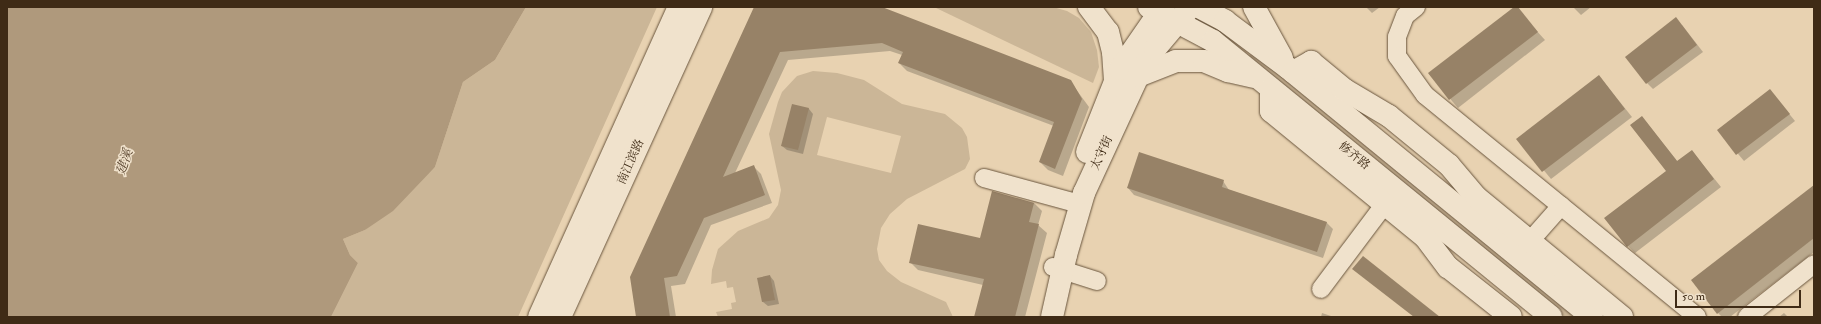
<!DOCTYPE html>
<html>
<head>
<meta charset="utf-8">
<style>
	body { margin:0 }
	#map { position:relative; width:1821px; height:324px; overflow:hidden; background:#e8d2b1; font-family:"IM FELL Double Pica","Noto Serif SC",serif }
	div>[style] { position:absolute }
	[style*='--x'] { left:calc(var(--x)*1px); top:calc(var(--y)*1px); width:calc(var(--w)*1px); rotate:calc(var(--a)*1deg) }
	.green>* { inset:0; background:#cbb697 }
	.water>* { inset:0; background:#af997c }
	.shadow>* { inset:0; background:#0003 }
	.building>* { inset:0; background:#978267 }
	.roads { filter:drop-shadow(0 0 1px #69553d) drop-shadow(0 0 1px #69553d) }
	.street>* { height:18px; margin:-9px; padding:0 9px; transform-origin:9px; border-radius:9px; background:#f0e2cc }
	.secondary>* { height:22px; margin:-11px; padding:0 11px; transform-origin:11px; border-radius:11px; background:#f0e2cc }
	span { translate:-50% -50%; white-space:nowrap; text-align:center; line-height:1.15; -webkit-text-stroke:3px #f0e2cc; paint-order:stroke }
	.street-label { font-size:12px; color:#3f2b16 }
	.water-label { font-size:13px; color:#5b4630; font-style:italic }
	.frame { position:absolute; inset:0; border:8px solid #3f2b16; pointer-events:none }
	.scale { position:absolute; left:1675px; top:290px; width:126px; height:18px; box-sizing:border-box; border:2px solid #3f2b16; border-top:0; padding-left:5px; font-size:12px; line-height:14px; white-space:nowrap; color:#3f2b16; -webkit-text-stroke:3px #f0e2cc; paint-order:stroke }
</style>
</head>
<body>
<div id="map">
	<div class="green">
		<div style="clip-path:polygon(526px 7px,657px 7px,518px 317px,331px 317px,358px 263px,350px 255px,343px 239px,365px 230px,435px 167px,463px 82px,495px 60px)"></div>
		<div style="clip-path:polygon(934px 7px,1053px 7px,1067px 11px,1079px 18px,1091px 32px,1097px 50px,1099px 67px,1093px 83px)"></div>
		<div style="clip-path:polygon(1254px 51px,1578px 317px,1565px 317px,1248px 57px)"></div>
		<div style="clip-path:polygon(evenodd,813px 71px,837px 73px,864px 80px,902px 104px,945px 114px,962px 128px,967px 137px,970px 159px,965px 169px,907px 199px,890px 214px,881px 228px,877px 249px,879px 260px,887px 271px,901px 282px,946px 302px,953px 317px,718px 317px,716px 312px,732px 309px,731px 303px,736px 302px,733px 287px,727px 288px,726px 281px,711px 284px,712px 270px,718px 249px,738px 231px,769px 218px,778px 205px,781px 190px,769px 134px,778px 102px,782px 92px,797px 76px,813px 71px,827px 117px,901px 136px,891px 173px,817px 155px,827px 117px)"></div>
	</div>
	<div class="water">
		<div style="clip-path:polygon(7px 7px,526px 7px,495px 60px,463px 82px,435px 167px,393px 211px,365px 230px,343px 239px,350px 255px,358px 263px,331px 317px,7px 317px)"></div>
	</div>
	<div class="shadow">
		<div style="clip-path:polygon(755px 7px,879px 7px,1070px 81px,1089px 107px,1063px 176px,1048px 170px,1040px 162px,1054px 126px,907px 71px,899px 63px,902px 55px,890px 51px,788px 60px,735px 173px,753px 166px,761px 174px,772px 203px,711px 225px,685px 284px,671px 286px,676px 317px,637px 317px)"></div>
		<div style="clip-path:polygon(1366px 7px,1380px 7px,1372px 13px)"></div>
		<div style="clip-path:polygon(1515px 7px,1545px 40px,1458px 108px,1429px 74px)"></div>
		<div style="clip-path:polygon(1573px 7px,1591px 7px,1581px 15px)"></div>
		<div style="clip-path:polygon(1682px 25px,1703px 52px,1653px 89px,1647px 83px)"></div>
		<div style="clip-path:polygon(1599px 76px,1632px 117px,1551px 179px,1518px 139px)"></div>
		<div style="clip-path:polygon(1770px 90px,1795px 121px,1744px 161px,1718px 130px)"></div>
		<div style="clip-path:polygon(793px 105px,809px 109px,813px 114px,803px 154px,787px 150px,782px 146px)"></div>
		<div style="clip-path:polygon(1642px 117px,1678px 162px,1692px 151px,1721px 187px,1635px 253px,1628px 246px,1667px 171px)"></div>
		<div style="clip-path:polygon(1223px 181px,1229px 190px,1326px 222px,1333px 229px,1323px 258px,1134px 195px,1128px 188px)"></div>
		<div style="clip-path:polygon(1814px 187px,1814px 252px,1730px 317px,1722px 317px,1718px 313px)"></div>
		<div style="clip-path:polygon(993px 192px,1034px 203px,1042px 211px,1038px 225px,1047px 233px,1025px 317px,975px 317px,983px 285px,918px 270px,910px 262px,981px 239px)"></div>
		<div style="clip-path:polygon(770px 276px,774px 281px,779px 304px,768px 306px,763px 302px)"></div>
		<div style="clip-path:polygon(1322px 313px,1334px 317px,1321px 317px)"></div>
		<div style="clip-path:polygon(1784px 313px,1788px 317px,1779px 317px)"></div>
	</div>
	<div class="building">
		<div style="clip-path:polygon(754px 7px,882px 7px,1071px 80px,1082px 99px,1055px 169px,1039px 162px,1054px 122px,898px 63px,903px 52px,882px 43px,780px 52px,723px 177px,754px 165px,765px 195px,704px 218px,677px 276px,664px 278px,670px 317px,636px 317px,630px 277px)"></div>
		<div style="clip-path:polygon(1514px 7px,1518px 7px,1538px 32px,1449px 100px,1428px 73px)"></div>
		<div style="clip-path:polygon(1676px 17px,1697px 45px,1646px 84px,1625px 57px)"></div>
		<div style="clip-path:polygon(1599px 75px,1625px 109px,1542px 172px,1516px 139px)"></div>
		<div style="clip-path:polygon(1770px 89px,1790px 114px,1736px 155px,1717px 130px)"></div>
		<div style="clip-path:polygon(792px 104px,809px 108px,798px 150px,781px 146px)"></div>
		<div style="clip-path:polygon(1642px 116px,1677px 161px,1692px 150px,1714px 179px,1627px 247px,1604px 218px,1666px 171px,1630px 125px)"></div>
		<div style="clip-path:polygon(1139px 152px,1224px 180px,1222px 187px,1327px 222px,1317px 252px,1127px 188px)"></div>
		<div style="clip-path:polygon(1814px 185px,1814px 238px,1717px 314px,1691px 280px)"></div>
		<div style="clip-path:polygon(992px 191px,1034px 203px,1029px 222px,1039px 224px,1015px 317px,974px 317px,984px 279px,909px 263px,918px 224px,980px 238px)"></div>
		<div style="clip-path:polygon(1363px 256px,1440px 317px,1414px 317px,1352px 269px)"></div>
		<div style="clip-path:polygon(770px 275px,775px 300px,762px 302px,757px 278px)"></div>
	</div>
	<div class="roads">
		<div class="street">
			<div style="--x:1416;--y:7;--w:14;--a:141"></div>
			<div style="--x:1405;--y:16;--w:22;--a:111"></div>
			<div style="--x:1397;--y:37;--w:19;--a:90"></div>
			<div style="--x:1397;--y:56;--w:48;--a:54.3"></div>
			<div style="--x:1425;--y:95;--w:351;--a:39.2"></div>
			<div style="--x:984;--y:178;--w:99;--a:15.2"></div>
			<div style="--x:1530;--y:241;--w:47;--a:-48.5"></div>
			<div style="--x:1053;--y:267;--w:46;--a:17.7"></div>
			<div style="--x:1321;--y:289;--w:120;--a:-53.1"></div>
			<div style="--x:1747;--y:317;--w:85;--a:-38.3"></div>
		</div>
		<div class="secondary">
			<div style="--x:1089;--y:7;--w:31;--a:53"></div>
			<div style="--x:1108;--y:32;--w:21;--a:76"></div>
			<div style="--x:1113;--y:52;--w:29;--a:86"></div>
			<div style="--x:1149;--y:7;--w:72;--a:28"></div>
			<div style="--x:1213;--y:41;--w:436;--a:39.2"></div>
			<div style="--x:1199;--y:7;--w:30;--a:28"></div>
			<div style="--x:1225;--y:21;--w:79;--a:36.7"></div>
			<div style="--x:1288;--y:68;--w:393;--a:39.3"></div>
			<div style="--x:1254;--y:7;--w:58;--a:61.2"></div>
			<div style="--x:1293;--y:72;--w:21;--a:-29"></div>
			<div style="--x:1311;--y:62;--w:44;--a:39.5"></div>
			<div style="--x:1345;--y:90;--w:51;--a:30.6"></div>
			<div style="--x:1389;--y:116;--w:77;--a:39.2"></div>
			<div style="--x:1449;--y:165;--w:42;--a:49.8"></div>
			<div style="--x:1476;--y:197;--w:189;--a:39.4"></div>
			<div style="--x:1138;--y:76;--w:41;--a:-21.5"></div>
			<div style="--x:1176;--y:61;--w:28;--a:0"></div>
			<div style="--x:1204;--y:61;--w:26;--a:23"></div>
			<div style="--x:1228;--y:71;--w:26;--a:13"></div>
			<div style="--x:1271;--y:89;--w:22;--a:90"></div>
			<div style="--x:1271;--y:111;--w:199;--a:39.3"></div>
			<div style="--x:1425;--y:237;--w:38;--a:53"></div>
			<div style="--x:1448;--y:267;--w:80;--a:38.4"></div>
			<div style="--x:1087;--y:152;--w:89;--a:-68.3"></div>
			<div style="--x:1120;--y:69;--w:75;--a:-55.3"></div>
			<div style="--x:539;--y:317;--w:340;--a:-65.7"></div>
			<div style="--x:560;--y:317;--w:341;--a:-65.5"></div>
			<div style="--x:1052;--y:317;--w:64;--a:-77.3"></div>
			<div style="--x:1066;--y:255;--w:65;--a:-73.8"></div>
			<div style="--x:1084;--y:193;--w:129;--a:-65.2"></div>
			<div style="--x:1138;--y:76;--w:32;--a:-58"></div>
			<div style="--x:1155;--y:49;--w:50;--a:-49.9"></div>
		</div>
	</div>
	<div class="street-label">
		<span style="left:1102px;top:153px;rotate:-65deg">太守街</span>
		<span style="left:1354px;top:156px;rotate:39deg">修齐路</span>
		<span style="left:631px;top:162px;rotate:-66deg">南江滨路</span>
	</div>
	<div class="water-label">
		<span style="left:125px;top:162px;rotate:-71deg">建溪</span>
	</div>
	<div class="frame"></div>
	<div class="scale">50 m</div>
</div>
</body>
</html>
